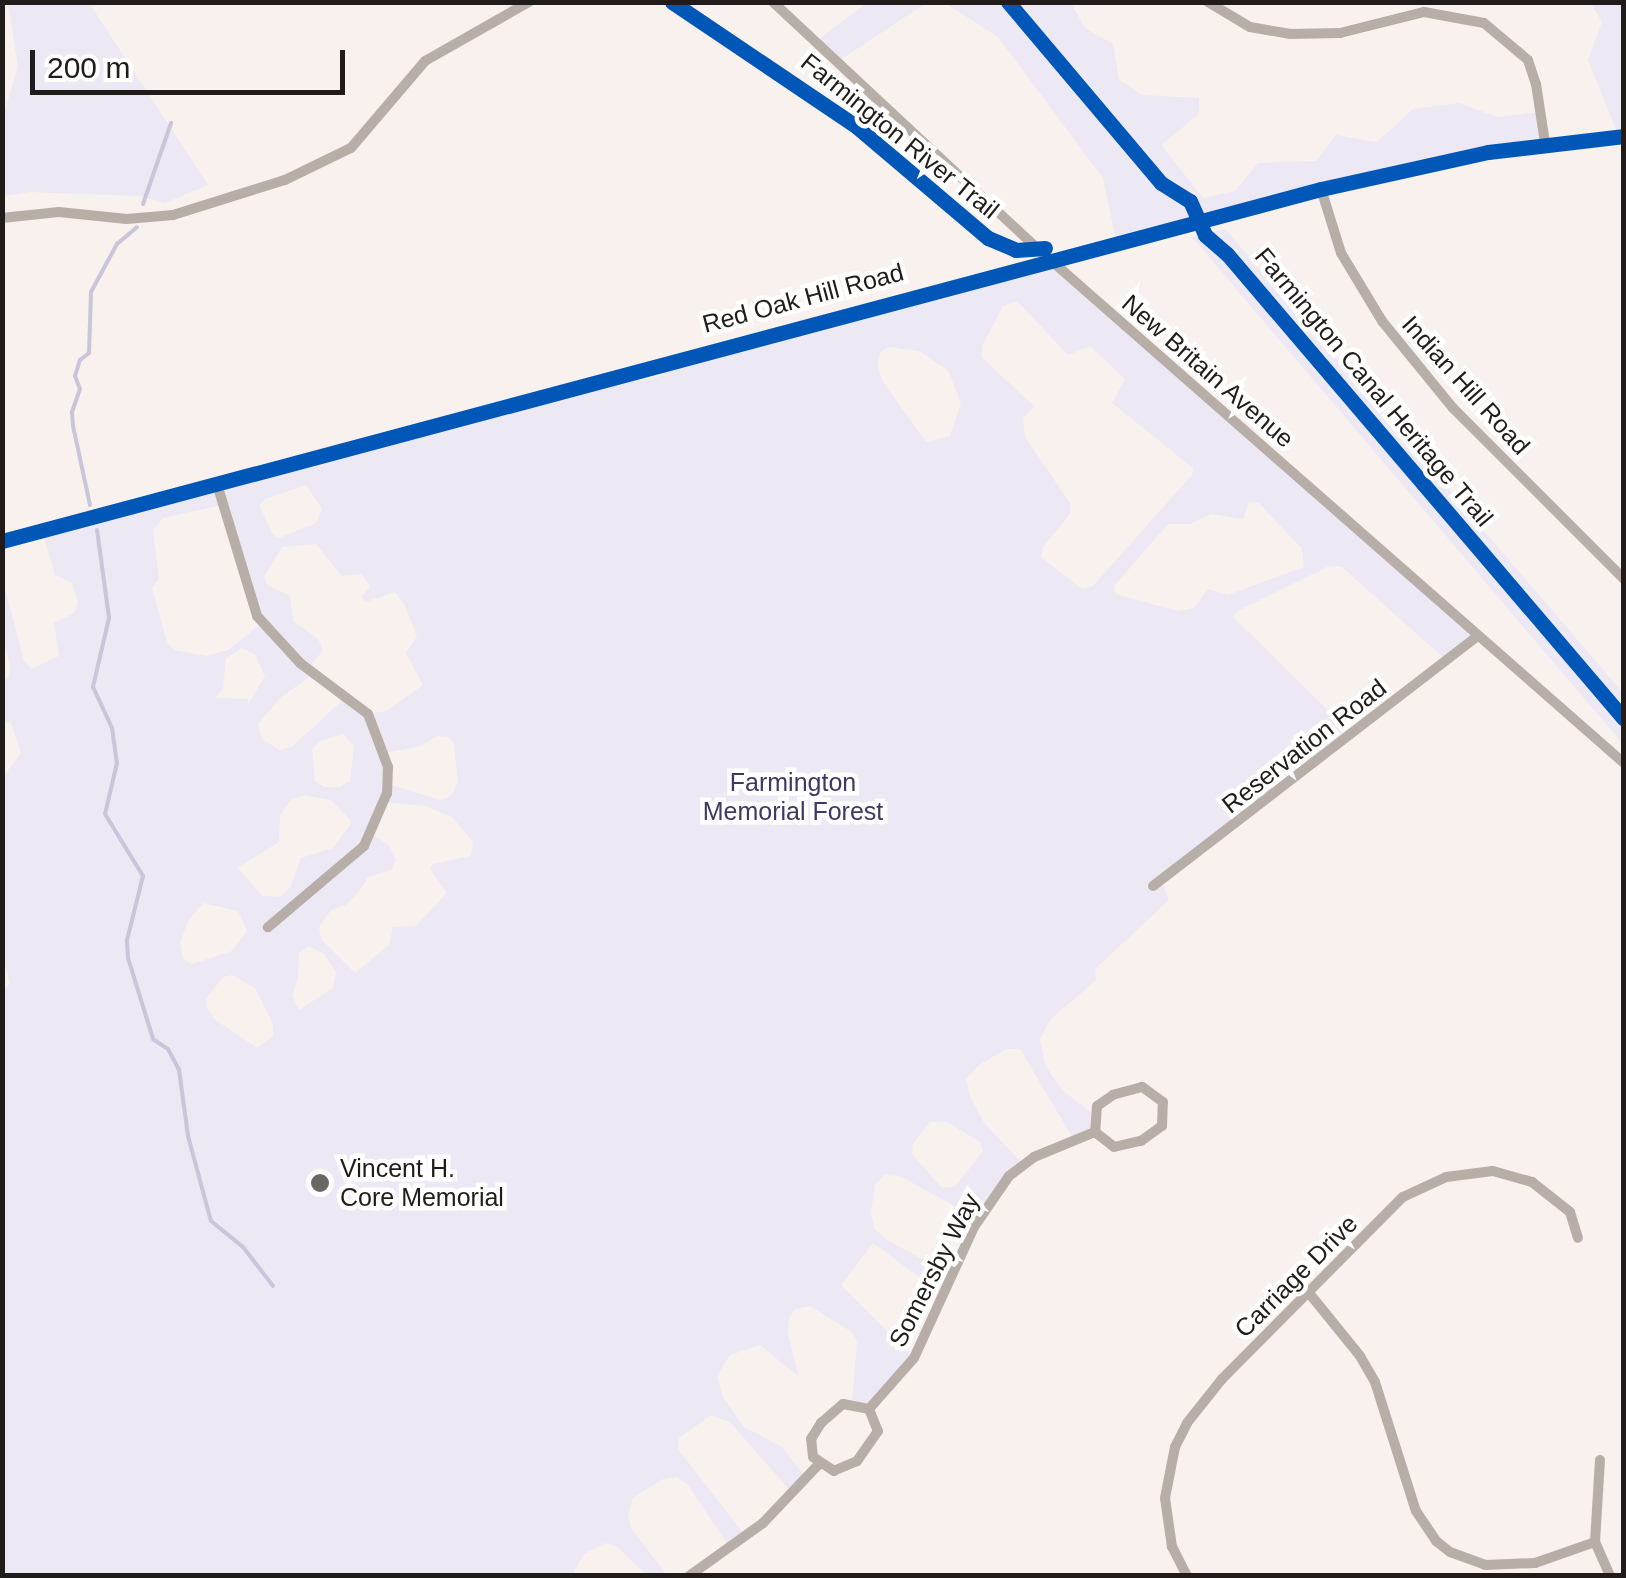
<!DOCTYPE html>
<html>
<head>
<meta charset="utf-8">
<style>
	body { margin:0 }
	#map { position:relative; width:1626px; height:1578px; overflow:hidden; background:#f9f1ed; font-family:Arial,sans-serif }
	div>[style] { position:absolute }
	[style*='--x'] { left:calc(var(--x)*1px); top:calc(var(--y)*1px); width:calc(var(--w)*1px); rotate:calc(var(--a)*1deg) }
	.green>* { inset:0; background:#ece8f4 }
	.stream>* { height:4px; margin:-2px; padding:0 2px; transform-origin:2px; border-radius:2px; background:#c9c5da }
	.minor>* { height:10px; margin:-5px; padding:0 5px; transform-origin:5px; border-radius:5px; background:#b8aea8 }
	.cycleway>* { height:15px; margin:-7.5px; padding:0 7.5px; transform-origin:7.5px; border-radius:7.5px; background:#0057b8 }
	.dots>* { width:28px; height:28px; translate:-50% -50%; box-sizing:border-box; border:5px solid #fff; border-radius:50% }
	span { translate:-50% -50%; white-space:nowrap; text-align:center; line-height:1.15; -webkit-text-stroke:9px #fff; paint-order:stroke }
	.street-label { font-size:25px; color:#211c19 }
	.park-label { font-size:25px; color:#3f3865 }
	.poi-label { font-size:25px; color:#211c19 }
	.left { translate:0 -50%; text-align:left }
	.frame { position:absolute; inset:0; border:5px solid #211c19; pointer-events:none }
	.scale { position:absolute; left:30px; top:50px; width:315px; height:45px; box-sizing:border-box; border:5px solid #211c19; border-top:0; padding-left:12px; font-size:30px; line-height:35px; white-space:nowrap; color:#211c19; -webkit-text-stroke:8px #fff; paint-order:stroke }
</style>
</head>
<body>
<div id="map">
	<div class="green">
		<div style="clip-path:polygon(8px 3px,89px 3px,208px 185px,165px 203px,139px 196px,30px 192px,3px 196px,3px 116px,18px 67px)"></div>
		<div style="clip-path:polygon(867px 3px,926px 3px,837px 62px,815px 42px)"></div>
		<div style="clip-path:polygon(945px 3px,1071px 3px,1085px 28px,1113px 44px,1119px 80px,1142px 95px,1199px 98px,1199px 114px,1161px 145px,1203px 198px,1235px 191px,1258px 163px,1316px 161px,1336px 135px,1377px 142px,1413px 109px,1459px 103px,1497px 117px,1540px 112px,1545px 143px,1116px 240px,1103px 178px,998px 37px)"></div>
		<div style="clip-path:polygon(1591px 3px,1623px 3px,1623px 136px,1619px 137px,1588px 60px,1602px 22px)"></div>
		<div style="clip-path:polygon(1225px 229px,1623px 693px,1623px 744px,1192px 237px)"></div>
		<div style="clip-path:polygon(evenodd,1049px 258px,1478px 636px,1447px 661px,1342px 567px,1329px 566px,1236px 612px,1233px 617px,1352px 734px,1161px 881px,1169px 900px,1095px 969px,1096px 980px,1050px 1020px,1040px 1039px,1045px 1065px,1062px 1090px,1093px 1114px,1095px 1132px,1074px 1140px,1020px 1049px,1006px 1049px,979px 1065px,966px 1079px,970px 1096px,984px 1123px,1024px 1165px,978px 1219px,900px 1176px,885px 1175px,875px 1184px,871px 1213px,874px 1228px,887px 1240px,953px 1276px,945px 1296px,873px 1243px,841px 1285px,914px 1358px,869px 1409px,852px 1402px,857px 1342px,852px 1332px,810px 1306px,795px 1309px,789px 1318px,788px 1334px,799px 1377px,760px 1345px,730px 1355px,717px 1376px,723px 1397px,744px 1427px,782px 1447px,806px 1478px,793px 1494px,730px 1422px,711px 1415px,679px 1438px,678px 1449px,746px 1537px,730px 1548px,688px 1485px,677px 1477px,663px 1479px,633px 1498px,628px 1515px,631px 1528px,667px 1575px,647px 1575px,616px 1546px,605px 1543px,584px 1554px,572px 1575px,3px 1575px,2px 992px,10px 983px,2px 955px,3px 777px,21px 753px,11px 723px,3px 722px,3px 683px,10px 675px,10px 665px,3px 639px,3px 581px,24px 661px,32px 669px,59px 656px,54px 623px,74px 613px,78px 603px,72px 583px,55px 575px,42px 530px,636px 369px,640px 381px,664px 375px,661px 362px,1049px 258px,1017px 301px,1068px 355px,1090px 346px,1125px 379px,1112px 403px,1193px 468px,1192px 475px,1093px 586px,1082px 589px,1041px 557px,1043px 547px,1070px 514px,1070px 503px,1025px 437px,1023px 418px,1034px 406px,982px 358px,982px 346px,1003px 306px,1017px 301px,1049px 258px,889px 347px,919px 351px,948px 370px,961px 403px,950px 436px,926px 442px,883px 382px,877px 365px,881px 351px,889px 347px,1049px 258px,306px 485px,322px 509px,316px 523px,279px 538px,273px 535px,259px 505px,265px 499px,306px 485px,1049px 258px,1249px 502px,1259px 503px,1302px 549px,1304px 567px,1228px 595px,1208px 589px,1194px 608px,1178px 611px,1115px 594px,1114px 586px,1168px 524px,1190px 524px,1211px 514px,1243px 519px,1249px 502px,1049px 258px,222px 505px,262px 623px,228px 650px,207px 656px,174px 650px,167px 642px,152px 588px,159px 579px,153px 530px,163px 518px,222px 505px,1049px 258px,316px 544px,342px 576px,362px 574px,370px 587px,361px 597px,366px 602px,395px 592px,404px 604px,417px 636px,406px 653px,423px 685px,386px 711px,369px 714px,348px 695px,292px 747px,280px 750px,262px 739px,258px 724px,281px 697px,315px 673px,309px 668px,323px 650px,318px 639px,293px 621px,290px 596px,267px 585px,264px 577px,282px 547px,316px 544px,1049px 258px,242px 648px,255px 654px,265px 676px,248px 705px,248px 699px,214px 698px,223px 690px,226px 658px,242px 648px,1049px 258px,343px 734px,354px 746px,350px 781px,340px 787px,324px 787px,315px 781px,312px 749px,320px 741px,343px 734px,1049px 258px,438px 736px,449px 737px,454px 744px,458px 782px,451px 796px,440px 800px,388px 784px,385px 753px,418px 747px,438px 736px,1049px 258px,304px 795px,331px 800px,352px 822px,333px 848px,301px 858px,290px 888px,280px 897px,263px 896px,237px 868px,279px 842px,280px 815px,291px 800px,304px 795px,1049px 258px,385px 802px,425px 806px,452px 817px,473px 842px,471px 856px,433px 864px,430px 869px,447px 893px,416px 926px,393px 927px,389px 945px,355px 973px,321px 939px,319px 927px,331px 910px,346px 905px,359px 891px,368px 877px,391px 870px,396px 861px,389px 845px,371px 834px,385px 802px,1049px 258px,203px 903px,238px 911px,247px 931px,232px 951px,192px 964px,183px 959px,180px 942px,189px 920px,203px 903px,1049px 258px,309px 946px,324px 954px,336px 972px,333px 988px,299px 1010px,292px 995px,298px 979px,299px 953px,309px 946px,1049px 258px,232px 975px,255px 988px,273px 1024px,273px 1036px,257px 1048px,214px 1019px,207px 1008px,206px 999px,223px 977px,232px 975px,1049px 258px,930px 1122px,947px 1122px,980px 1142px,983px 1151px,955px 1187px,942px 1188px,912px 1154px,913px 1143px,930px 1122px)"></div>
	</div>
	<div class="stream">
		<div style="--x:143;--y:204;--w:86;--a:-70.9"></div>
		<div style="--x:90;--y:505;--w:81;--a:-102.1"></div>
		<div style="--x:73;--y:426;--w:14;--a:-94"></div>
		<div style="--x:72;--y:412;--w:24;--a:-71"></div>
		<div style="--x:80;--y:389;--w:14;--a:-111"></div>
		<div style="--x:75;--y:376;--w:17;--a:-73"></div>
		<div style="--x:80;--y:360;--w:11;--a:-38"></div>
		<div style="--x:89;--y:353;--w:61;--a:-88.1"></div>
		<div style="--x:91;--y:292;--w:55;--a:-61.6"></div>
		<div style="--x:117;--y:244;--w:26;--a:-40"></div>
		<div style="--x:97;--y:530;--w:89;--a:82.2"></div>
		<div style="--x:109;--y:618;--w:71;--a:103.1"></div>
		<div style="--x:93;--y:687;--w:45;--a:65.1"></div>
		<div style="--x:112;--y:728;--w:35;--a:82"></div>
		<div style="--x:117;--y:763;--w:52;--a:103.2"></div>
		<div style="--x:105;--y:814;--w:73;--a:58.5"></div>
		<div style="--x:143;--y:876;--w:66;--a:104"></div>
		<div style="--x:127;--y:940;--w:18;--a:87"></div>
		<div style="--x:128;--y:958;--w:85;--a:72.8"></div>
		<div style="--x:153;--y:1039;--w:18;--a:34"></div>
		<div style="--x:168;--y:1049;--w:24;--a:62"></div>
		<div style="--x:179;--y:1070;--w:67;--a:82.2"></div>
		<div style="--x:188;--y:1136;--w:88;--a:74.9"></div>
		<div style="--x:211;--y:1221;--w:41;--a:39.1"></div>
		<div style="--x:243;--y:1247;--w:49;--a:52.4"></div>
	</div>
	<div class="minor">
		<div style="--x:773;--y:2;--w:362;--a:43"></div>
		<div style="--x:1038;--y:249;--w:779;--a:41.26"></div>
		<div style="--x:1208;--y:2;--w:49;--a:30.8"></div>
		<div style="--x:1250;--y:27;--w:41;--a:9.9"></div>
		<div style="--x:1290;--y:34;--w:50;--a:-1.1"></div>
		<div style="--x:1340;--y:33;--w:87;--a:-14"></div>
		<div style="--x:1424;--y:12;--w:61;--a:10.4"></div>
		<div style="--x:1484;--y:23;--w:57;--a:40.1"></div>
		<div style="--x:1528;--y:60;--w:25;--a:72"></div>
		<div style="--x:1536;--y:84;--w:60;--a:81.3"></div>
		<div style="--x:1321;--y:189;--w:67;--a:72.6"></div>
		<div style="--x:1341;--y:253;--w:79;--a:58.9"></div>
		<div style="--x:1382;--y:321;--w:112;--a:50.8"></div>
		<div style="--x:1453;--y:408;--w:242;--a:45"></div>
		<div style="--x:2;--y:218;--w:57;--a:-6"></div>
		<div style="--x:59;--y:212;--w:68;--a:5.9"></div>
		<div style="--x:127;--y:219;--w:46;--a:-5"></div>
		<div style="--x:173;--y:215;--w:117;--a:-17.4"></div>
		<div style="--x:285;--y:180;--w:73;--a:-25.9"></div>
		<div style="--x:351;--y:148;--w:114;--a:-49.6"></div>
		<div style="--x:425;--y:61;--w:120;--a:-29.6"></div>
		<div style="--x:217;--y:484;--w:138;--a:73.1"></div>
		<div style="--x:257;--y:616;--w:64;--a:47.5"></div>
		<div style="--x:300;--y:663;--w:85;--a:36.9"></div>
		<div style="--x:368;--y:714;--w:57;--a:69.3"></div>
		<div style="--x:388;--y:767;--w:26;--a:92"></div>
		<div style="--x:387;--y:793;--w:58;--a:113.5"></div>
		<div style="--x:364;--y:846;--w:126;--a:139.8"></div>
		<div style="--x:2;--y:541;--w:1365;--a:-14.94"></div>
		<div style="--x:1321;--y:189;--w:171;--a:-12.5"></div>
		<div style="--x:1488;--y:152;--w:137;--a:-6.7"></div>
		<div style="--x:1153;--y:886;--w:410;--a:-37.6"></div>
		<div style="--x:1309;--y:1293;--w:81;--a:51"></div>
		<div style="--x:1360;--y:1356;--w:30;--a:60"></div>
		<div style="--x:1375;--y:1382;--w:135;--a:72.4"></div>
		<div style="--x:1416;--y:1511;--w:36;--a:56"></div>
		<div style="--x:1436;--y:1541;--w:18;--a:38"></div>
		<div style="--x:1450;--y:1552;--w:37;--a:20"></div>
		<div style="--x:1485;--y:1565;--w:50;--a:-2.3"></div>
		<div style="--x:1535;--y:1563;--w:64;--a:-19.3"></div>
		<div style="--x:843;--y:1404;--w:26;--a:11"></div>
		<div style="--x:869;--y:1409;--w:24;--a:68"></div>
		<div style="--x:878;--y:1431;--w:37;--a:125"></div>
		<div style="--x:857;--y:1461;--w:25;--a:157"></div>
		<div style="--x:834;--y:1471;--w:25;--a:-146"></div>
		<div style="--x:813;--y:1457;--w:18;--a:-96"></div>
		<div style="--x:811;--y:1439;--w:19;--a:-58"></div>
		<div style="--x:821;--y:1423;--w:29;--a:-41"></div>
		<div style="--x:869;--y:1409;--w:68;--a:-48.6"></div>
		<div style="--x:914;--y:1358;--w:144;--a:-65.4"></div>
		<div style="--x:974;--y:1227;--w:62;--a:-55.5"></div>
		<div style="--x:1009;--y:1176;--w:31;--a:-37"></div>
		<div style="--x:1034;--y:1157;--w:66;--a:-22.3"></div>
		<div style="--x:1095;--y:1132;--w:24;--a:38"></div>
		<div style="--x:1114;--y:1147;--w:28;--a:-13"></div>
		<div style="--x:1141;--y:1141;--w:26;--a:-36"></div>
		<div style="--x:1162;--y:1126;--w:24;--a:-88"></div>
		<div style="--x:1163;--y:1102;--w:26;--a:-144"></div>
		<div style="--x:1142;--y:1087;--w:30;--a:165"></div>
		<div style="--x:1113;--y:1095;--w:19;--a:145"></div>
		<div style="--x:1097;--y:1106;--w:26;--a:94"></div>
		<div style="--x:1600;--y:1460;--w:82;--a:93.5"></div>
		<div style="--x:1595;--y:1542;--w:37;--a:66"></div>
		<div style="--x:689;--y:1576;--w:91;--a:-35.6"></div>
		<div style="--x:763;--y:1523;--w:81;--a:-46.5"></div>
		<div style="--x:1187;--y:1576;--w:33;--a:-117"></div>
		<div style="--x:1172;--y:1547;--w:49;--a:-98.1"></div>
		<div style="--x:1165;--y:1498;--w:52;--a:-78.9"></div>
		<div style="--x:1175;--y:1447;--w:27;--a:-63"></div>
		<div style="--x:1187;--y:1423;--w:56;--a:-51.5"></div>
		<div style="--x:1222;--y:1379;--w:257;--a:-45.2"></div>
		<div style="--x:1403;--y:1197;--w:47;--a:-24.9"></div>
		<div style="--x:1446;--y:1177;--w:47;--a:-7.3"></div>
		<div style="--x:1493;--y:1171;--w:41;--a:15.8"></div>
		<div style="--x:1532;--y:1182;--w:48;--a:38.3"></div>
		<div style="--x:1570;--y:1212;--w:27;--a:73"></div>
	</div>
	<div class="cycleway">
		<div style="--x:672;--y:2;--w:223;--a:34"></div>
		<div style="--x:857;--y:127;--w:172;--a:40.3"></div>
		<div style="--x:988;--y:238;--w:30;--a:23"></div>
		<div style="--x:1016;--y:250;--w:29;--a:-4"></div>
		<div style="--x:1008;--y:2;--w:237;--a:49.8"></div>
		<div style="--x:1161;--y:183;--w:34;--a:32"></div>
		<div style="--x:1190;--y:201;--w:37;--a:66"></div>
		<div style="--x:1205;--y:235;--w:29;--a:41"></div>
		<div style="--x:1227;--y:254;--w:611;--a:49.51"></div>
		<div style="--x:2;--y:541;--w:1365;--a:-14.94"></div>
		<div style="--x:1321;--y:189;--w:171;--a:-12.5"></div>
		<div style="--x:1488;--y:152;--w:137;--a:-6.7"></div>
	</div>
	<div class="dots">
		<div style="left:320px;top:1183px;background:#6d6763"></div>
	</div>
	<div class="street-label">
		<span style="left:900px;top:136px;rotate:39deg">Farmington River Trail</span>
		<span style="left:803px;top:298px;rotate:-15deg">Red Oak Hill Road</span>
		<span style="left:1208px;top:371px;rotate:41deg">New Britain Avenue</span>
		<span style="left:1466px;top:385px;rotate:48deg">Indian Hill Road</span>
		<span style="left:1374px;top:387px;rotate:50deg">Farmington Canal Heritage Trail</span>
		<span style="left:1304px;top:746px;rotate:-38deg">Reservation Road</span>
		<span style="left:934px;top:1270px;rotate:-63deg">Somersby Way</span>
		<span style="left:1296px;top:1276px;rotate:-45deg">Carriage Drive</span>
	</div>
	<div class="park-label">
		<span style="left:793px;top:797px">Farmington<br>Memorial Forest</span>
	</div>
	<div class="poi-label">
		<span class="left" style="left:340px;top:1183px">Vincent H.<br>Core Memorial</span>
	</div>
	<div class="frame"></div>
	<div class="scale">200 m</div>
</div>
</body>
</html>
